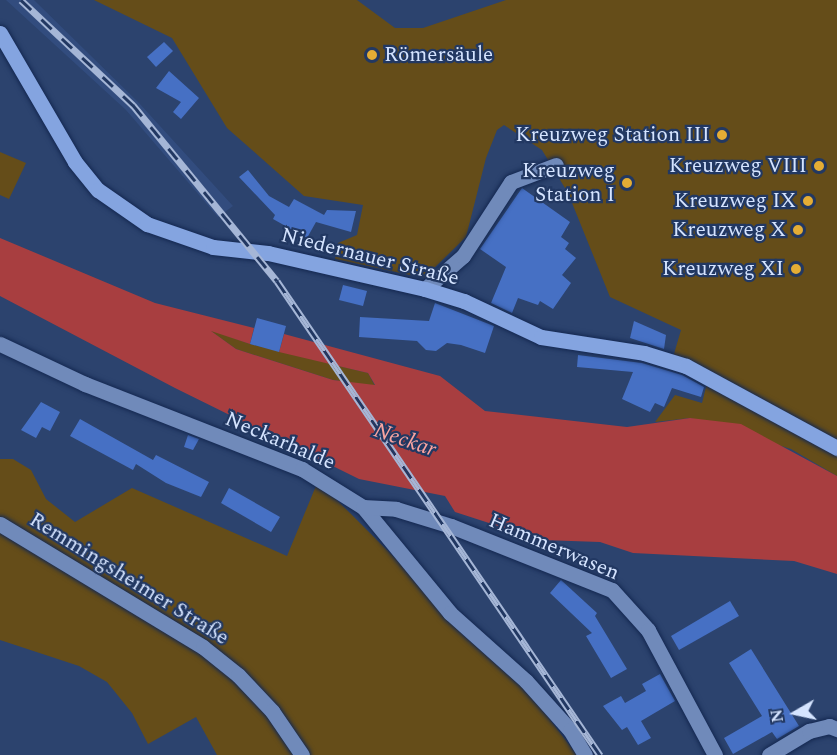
<!DOCTYPE html>
<html>
<head>
<meta charset="utf-8">
<style>
	body { margin:0 }
	#map { position:relative; width:837px; height:755px; overflow:hidden; background:#2c436e; font-family:Spectral,serif }
	div>[style] { position:absolute }
	[style*='--x'] { left:calc(var(--x)*1px); top:calc(var(--y)*1px); width:calc(var(--w)*1px); rotate:calc(var(--a)*1deg) }
	.built>* { inset:0; background:#324c7e }
	.green>* { inset:0; background:#654d19 }
	.water>* { inset:0; background:#a83e40 }
	.building>* { inset:0; background:#4670c4 }
	.roads { filter:drop-shadow(0 0 2px #142851) drop-shadow(0 0 2px #142851) }
	.minor>* { height:15px; margin:-7.5px; padding:0 7.5px; transform-origin:7.5px; border-radius:7.5px; background:#708aba }
	.major>* { height:15px; margin:-7.5px; padding:0 7.5px; transform-origin:7.5px; border-radius:7.5px; background:#84a4e0 }
	.rail>* { height:7px; margin-top:-3.5px; transform-origin:0; background:repeating-linear-gradient(90deg,#223862 0 14px,#a5b6d6 0 28px); box-sizing:border-box; border-block:2px solid #a5b6d6 }
	.dots>* { width:16px; height:16px; translate:-50% -50%; box-sizing:border-box; border:3px solid #223862; border-radius:50% }
	span { translate:-50% -50%; white-space:nowrap; text-align:center; line-height:1.15; -webkit-text-stroke:4.5px #223862; paint-order:stroke }
	.poi-label { font-size:21px; color:#d5e4ff }
	.left { translate:0 -50%; text-align:left }
	.right { translate:-100% -50%; text-align:right }
	.street-label { font-size:21px; color:#d5e4ff }
	.water-label { font-size:22px; color:#f9a4a0; font-style:italic }
	.north { position:absolute; left:765px; top:683px; width:60px; height:60px; -webkit-text-stroke:4px #223862; paint-order:stroke; rotate:261deg; font-size:16px; font-weight:700; line-height:24px; text-align:center; color:#d5e4ff }
	.north::after { content:''; display:block; margin:auto; width:21px; height:27px; background:#d5e4ff; clip-path:polygon(50% 0,100% 100%,50% 72%,0 100%) }
</style>
</head>
<body>
<div id="map">
	<div class="built">
		<div style="clip-path:polygon(6px 0,34px 0,139px 103px,233px 206px,218px 217px,126px 110px)"></div>
	</div>
	<div class="green">
		<div style="clip-path:polygon(94px 0,357px 0,395px 28px,423px 28px,506px 0,837px 0,837px 476px,791px 449px,690px 418px,655px 422px,675px 395px,702px 403px,707px 383px,671px 364px,681px 330px,610px 297px,568px 193px,542px 150px,504px 125px,497px 130px,486px 158px,466px 237px,424px 278px,335px 259px,338px 243px,357px 235px,363px 205px,304px 196px,227px 128px,172px 38px)"></div>
		<div style="clip-path:polygon(0 152px,26px 163px,9px 199px,0 195px)"></div>
		<div style="clip-path:polygon(208px 329px,250px 344px,368px 373px,375px 386px,333px 380px,236px 349px)"></div>
		<div style="clip-path:polygon(0 459px,13px 459px,31px 470px,46px 499px,75px 522px,132px 488px,287px 556px,318px 481px,406px 569px,463px 635px,532px 696px,577px 755px,217px 755px,196px 717px,148px 744px,132px 713px,107px 682px,79px 666px,0 640px)"></div>
	</div>
	<div class="water">
		<div style="clip-path:polygon(0 238px,155px 303px,254px 328px,250px 344px,211px 331px,236px 349px,333px 380px,375px 385px,368px 373px,279px 352px,284px 334px,440px 376px,485px 411px,627px 427px,690px 418px,741px 424px,837px 476px,837px 574px,794px 561px,633px 553px,600px 542px,542px 540px,455px 512px,445px 496px,359px 479px,175px 388px,0 296px)"></div>
	</div>
	<div class="building">
		<div style="clip-path:polygon(164px 42px,173px 51px,156px 67px,147px 57px)"></div>
		<div style="clip-path:polygon(169px 71px,199px 98px,181px 119px,173px 112px,181px 102px,156px 88px)"></div>
		<div style="clip-path:polygon(248px 170px,269px 196px,289px 207px,294px 199px,324px 215px,327px 210px,356px 211px,351px 232px,316px 222px,307px 238px,273px 219px,275px 215px,239px 177px)"></div>
		<div style="clip-path:polygon(522px 188px,570px 222px,561px 237px,569px 243px,565px 249px,576px 258px,562px 275px,571px 283px,553px 309px,540px 301px,538px 305px,518px 298px,512px 313px,491px 303px,506px 267px,480px 249px)"></div>
		<div style="clip-path:polygon(343px 285px,367px 291px,363px 306px,339px 300px)"></div>
		<div style="clip-path:polygon(435px 303px,494px 326px,485px 353px,461px 345px,447px 343px,436px 351px,426px 350px,417px 341px,359px 337px,360px 317px,429px 321px)"></div>
		<div style="clip-path:polygon(257px 318px,286px 326px,279px 352px,250px 344px)"></div>
		<div style="clip-path:polygon(634px 321px,666px 335px,664px 349px,630px 338px)"></div>
		<div style="clip-path:polygon(578px 355px,642px 363px,682px 375px,704px 387px,701px 397px,672px 388px,664px 407px,655px 403px,650px 412px,622px 399px,633px 372px,577px 367px)"></div>
		<div style="clip-path:polygon(41px 402px,60px 412px,50px 431px,42px 427px,36px 438px,21px 430px)"></div>
		<div style="clip-path:polygon(80px 419px,153px 460px,156px 455px,209px 482px,201px 497px,166px 483px,136px 464px,133px 470px,70px 436px)"></div>
		<div style="clip-path:polygon(188px 435px,199px 439px,193px 450px,184px 447px)"></div>
		<div style="clip-path:polygon(229px 488px,280px 517px,271px 532px,221px 503px)"></div>
		<div style="clip-path:polygon(561px 580px,597px 613px,595px 616px,627px 669px,611px 678px,586px 636px,592px 633px,550px 593px)"></div>
		<div style="clip-path:polygon(730px 601px,739px 616px,679px 650px,671px 636px)"></div>
		<div style="clip-path:polygon(751px 649px,799px 726px,777px 739px,772px 732px,733px 754px,724px 738px,762px 716px,729px 663px)"></div>
		<div style="clip-path:polygon(660px 674px,675px 701px,641px 721px,651px 738px,638px 745px,627px 727px,622px 730px,603px 706px,621px 696px,625px 703px,646px 691px,642px 684px)"></div>
	</div>
	<div class="roads">
		<div class="minor">
			<div style="--x:425;--y:289;--w:50;--a:-41"></div>
			<div style="--x:463;--y:256;--w:88;--a:-57"></div>
			<div style="--x:511;--y:182;--w:48;--a:-20.7"></div>
			<div style="--x:0;--y:344;--w:94;--a:25.2"></div>
			<div style="--x:85;--y:384;--w:233;--a:21.4"></div>
			<div style="--x:302;--y:469;--w:72;--a:31.9"></div>
			<div style="--x:363;--y:507;--w:137;--a:50.6"></div>
			<div style="--x:450;--y:613;--w:102;--a:41.8"></div>
			<div style="--x:526;--y:681;--w:66;--a:48.1"></div>
			<div style="--x:570;--y:730;--w:29;--a:59"></div>
			<div style="--x:363;--y:507;--w:33;--a:3"></div>
			<div style="--x:396;--y:509;--w:58;--a:17.2"></div>
			<div style="--x:451;--y:526;--w:173;--a:21.7"></div>
			<div style="--x:612;--y:590;--w:54;--a:48"></div>
			<div style="--x:648;--y:630;--w:142;--a:61.8"></div>
			<div style="--x:0;--y:524;--w:237;--a:31.2"></div>
			<div style="--x:203;--y:647;--w:45;--a:38.7"></div>
			<div style="--x:238;--y:675;--w:50;--a:46.6"></div>
			<div style="--x:272;--y:711;--w:53;--a:55.7"></div>
			<div style="--x:769;--y:755;--w:47;--a:-31"></div>
			<div style="--x:809;--y:731;--w:21;--a:-14"></div>
			<div style="--x:829;--y:726;--w:9;--a:21"></div>
		</div>
		<div class="major">
			<div style="--x:0;--y:33;--w:149;--a:59.8"></div>
			<div style="--x:75;--y:162;--w:36;--a:51"></div>
			<div style="--x:98;--y:190;--w:60;--a:34.8"></div>
			<div style="--x:147;--y:224;--w:70;--a:19.2"></div>
			<div style="--x:213;--y:247;--w:55;--a:6.2"></div>
			<div style="--x:268;--y:253;--w:161;--a:12.9"></div>
			<div style="--x:425;--y:289;--w:41;--a:17.1"></div>
			<div style="--x:464;--y:301;--w:85;--a:25.1"></div>
			<div style="--x:541;--y:337;--w:104;--a:8.8"></div>
			<div style="--x:644;--y:353;--w:44;--a:17.2"></div>
			<div style="--x:686;--y:366;--w:172;--a:28.5"></div>
		</div>
	</div>
	<div class="rail">
		<div style="--x:21;--y:0;--w:154;--a:43.2"></div>
		<div style="--x:133;--y:105;--w:227;--a:50.7"></div>
		<div style="--x:277;--y:281;--w:574;--a:55.73"></div>
	</div>
	<div class="dots">
		<div style="left:372px;top:55px;background:#e4ad35"></div>
		<div style="left:722px;top:135px;background:#e4ad35"></div>
		<div style="left:819px;top:166px;background:#e4ad35"></div>
		<div style="left:627px;top:183px;background:#e4ad35"></div>
		<div style="left:808px;top:201px;background:#e4ad35"></div>
		<div style="left:798px;top:230px;background:#e4ad35"></div>
		<div style="left:796px;top:269px;background:#e4ad35"></div>
	</div>
	<div class="poi-label">
		<span class="left" style="left:384px;top:55px">Römersäule</span>
		<span class="right" style="left:710px;top:135px">Kreuzweg Station III</span>
		<span class="right" style="left:807px;top:166px">Kreuzweg VIII</span>
		<span class="right" style="left:615px;top:183px">Kreuzweg<br>Station I</span>
		<span class="right" style="left:796px;top:201px">Kreuzweg IX</span>
		<span class="right" style="left:786px;top:230px">Kreuzweg X</span>
		<span class="right" style="left:784px;top:269px">Kreuzweg XI</span>
	</div>
	<div class="street-label">
		<span style="left:370px;top:257px;rotate:14deg">Niedernauer Straße</span>
		<span style="left:280px;top:441px;rotate:23deg">Neckarhalde</span>
		<span style="left:554px;top:547px;rotate:23deg">Hammerwasen</span>
		<span style="left:129px;top:579px;rotate:32deg">Remmingsheimer Straße</span>
	</div>
	<div class="water-label">
		<span style="left:405px;top:440px;rotate:19deg">Neckar</span>
	</div>
	<div class="north">N</div>
</div>
</body>
</html>
